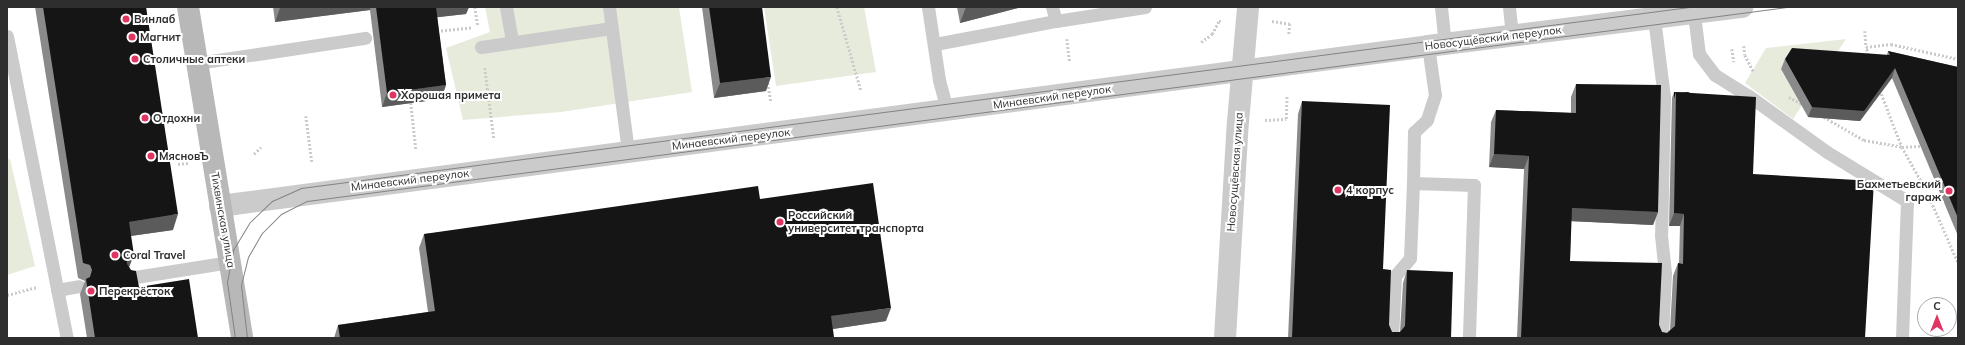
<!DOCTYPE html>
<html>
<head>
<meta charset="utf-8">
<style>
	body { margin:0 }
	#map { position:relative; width:1965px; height:345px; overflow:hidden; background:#fff; font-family:Mulish,sans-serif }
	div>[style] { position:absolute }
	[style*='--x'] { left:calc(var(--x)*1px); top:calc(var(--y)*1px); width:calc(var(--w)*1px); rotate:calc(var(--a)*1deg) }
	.green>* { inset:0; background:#e7ebdc }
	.path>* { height:2.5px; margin-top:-1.25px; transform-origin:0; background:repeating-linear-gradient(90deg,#cbcbcb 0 2px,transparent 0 4px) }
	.lane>* { height:13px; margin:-6.5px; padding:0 6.5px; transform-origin:6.5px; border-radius:6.5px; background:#cbcbcb }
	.street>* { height:22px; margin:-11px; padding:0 11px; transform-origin:11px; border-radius:11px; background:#cbcbcb }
	.secondary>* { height:22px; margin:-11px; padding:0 11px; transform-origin:11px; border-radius:11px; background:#b8b8b8 }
	.tram>* { height:1px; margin:-0.5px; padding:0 0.5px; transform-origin:0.5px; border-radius:0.5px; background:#838383 }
	.wall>* { inset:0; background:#8a8a8a }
	.shaded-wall>* { inset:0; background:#5b5b5b }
	.building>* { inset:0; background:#151515 }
	.dots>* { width:11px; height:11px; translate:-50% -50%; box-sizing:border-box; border:2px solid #fff; border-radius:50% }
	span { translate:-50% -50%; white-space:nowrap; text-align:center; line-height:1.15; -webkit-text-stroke:4px #fff; paint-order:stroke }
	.poi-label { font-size:11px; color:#2e2e2e; font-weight:700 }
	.left { translate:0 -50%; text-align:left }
	.right { translate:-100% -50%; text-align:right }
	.street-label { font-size:11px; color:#2e2e2e }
	.frame { position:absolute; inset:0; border:8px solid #2e2e2e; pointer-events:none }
	.north { position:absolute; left:1917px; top:297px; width:40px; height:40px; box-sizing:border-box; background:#fff; border:1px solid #ababab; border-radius:50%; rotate:0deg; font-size:11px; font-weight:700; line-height:16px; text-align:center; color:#2e2e2e }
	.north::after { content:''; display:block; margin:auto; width:14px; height:18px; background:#e03560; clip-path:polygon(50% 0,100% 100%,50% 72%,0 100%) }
</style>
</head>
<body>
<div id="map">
	<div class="green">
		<div style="clip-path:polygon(485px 7px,679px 7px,692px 92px,561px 112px,463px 120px,446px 48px,490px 32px)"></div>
		<div style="clip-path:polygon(764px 7px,864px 7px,876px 72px,776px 86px)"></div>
		<div style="clip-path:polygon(1846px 39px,1793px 119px,1745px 83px,1766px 48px)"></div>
		<div style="clip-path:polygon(10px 159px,35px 266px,7px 275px,7px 160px)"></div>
	</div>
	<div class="path">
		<div style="--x:475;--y:7;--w:19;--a:81"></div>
		<div style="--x:837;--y:7;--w:86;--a:73.9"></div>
		<div style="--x:1272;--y:21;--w:18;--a:9"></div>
		<div style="--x:1290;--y:24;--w:10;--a:96"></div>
		<div style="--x:437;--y:31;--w:36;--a:-6"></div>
		<div style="--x:1865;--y:31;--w:16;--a:86"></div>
		<div style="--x:1067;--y:39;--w:23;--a:83"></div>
		<div style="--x:1201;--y:42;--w:14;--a:-36"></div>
		<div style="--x:1212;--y:34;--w:15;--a:-62"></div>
		<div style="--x:1219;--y:21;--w:3;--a:0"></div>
		<div style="--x:1744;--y:46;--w:9;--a:84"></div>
		<div style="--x:1745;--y:55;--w:20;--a:63"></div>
		<div style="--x:1732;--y:49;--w:13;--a:81"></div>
		<div style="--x:1868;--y:55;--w:8;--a:-104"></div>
		<div style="--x:1866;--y:47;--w:25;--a:-7"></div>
		<div style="--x:1891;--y:44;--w:69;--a:12.6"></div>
		<div style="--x:485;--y:68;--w:71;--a:82.7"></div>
		<div style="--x:768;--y:83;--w:19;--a:81"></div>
		<div style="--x:1880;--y:90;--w:61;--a:68.9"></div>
		<div style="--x:1902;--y:147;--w:18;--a:-3"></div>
		<div style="--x:1789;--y:97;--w:15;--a:28"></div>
		<div style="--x:411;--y:103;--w:46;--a:83.8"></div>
		<div style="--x:306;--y:116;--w:46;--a:82.6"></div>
		<div style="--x:1824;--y:117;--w:46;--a:29.9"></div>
		<div style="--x:1864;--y:140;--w:39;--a:10"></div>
		<div style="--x:1902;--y:147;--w:45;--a:60.6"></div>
		<div style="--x:1265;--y:120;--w:21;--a:-3"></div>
		<div style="--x:1286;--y:119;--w:23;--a:-88"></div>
		<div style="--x:254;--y:154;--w:10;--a:-45"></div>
		<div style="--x:178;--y:164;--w:10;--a:-6"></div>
		<div style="--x:1928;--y:194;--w:74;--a:66.2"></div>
		<div style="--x:7;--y:295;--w:30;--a:-15"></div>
	</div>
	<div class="lane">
		<div style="--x:506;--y:7;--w:36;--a:80"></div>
		<div style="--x:609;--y:7;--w:146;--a:82.5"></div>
		<div style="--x:928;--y:7;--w:74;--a:81.4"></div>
		<div style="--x:939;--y:80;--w:31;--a:75"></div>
		<div style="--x:1441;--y:7;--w:37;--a:84"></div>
		<div style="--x:1509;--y:7;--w:28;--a:84"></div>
		<div style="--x:1694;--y:14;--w:40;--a:82.9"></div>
		<div style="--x:1699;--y:54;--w:26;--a:53"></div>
		<div style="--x:1715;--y:75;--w:40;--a:32"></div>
		<div style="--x:1749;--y:96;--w:96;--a:35.7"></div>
		<div style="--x:1827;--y:152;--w:94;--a:31.5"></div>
		<div style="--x:1907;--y:201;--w:137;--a:92.1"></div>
		<div style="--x:1654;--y:18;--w:80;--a:82.8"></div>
		<div style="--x:1664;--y:97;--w:138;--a:91.2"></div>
		<div style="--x:1661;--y:235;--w:39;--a:84"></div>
		<div style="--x:1665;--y:274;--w:64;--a:92.7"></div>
		<div style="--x:1056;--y:21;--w:90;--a:-8.9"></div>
		<div style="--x:7;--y:36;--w:308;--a:78.8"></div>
		<div style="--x:935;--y:44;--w:123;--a:-10.8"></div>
		<div style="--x:1056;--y:21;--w:15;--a:-106"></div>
		<div style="--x:1428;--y:46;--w:49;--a:81.9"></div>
		<div style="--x:1435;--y:95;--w:26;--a:108"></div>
		<div style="--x:1427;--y:120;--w:18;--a:137"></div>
		<div style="--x:1414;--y:132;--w:51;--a:91.1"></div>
		<div style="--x:1413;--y:183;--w:61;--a:1.9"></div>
		<div style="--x:1474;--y:185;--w:153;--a:91.9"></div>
		<div style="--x:481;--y:47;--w:132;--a:-8.3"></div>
		<div style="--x:197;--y:63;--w:170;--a:-8.5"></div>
		<div style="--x:129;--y:278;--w:102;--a:-9"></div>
		<div style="--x:57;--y:290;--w:22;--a:-10"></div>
		<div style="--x:1392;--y:338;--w:62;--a:-87.2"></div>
		<div style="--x:1395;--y:276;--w:23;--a:-50"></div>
		<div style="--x:1410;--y:258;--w:75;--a:-87.7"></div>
	</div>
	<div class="street">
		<div style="--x:220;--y:206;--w:1219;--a:-7.54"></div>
		<div style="--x:1428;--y:46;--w:317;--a:-7.1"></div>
		<div style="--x:1225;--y:338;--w:216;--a:-86.6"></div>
		<div style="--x:1238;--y:122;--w:115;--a:-85"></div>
	</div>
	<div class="secondary">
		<div style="--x:188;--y:7;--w:335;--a:80.7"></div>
	</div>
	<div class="tram">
		<div style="--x:235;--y:338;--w:57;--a:-98.1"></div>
		<div style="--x:227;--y:282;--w:33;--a:-79"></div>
		<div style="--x:233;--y:250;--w:31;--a:-59"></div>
		<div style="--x:249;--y:223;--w:32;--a:-44"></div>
		<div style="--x:272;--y:201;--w:32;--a:-24"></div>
		<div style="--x:301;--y:188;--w:1400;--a:-7.43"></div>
		<div style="--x:247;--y:338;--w:53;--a:-96.5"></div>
		<div style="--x:241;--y:285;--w:29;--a:-76"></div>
		<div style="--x:248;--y:257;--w:28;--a:-60"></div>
		<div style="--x:262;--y:233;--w:27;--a:-45"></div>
		<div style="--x:281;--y:214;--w:29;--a:-27"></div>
		<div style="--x:307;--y:201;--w:1492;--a:-7.47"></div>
	</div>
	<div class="wall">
		<div style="clip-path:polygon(35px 7px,146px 7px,173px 230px,131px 236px,129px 267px,139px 287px,198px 338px,87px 338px,80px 294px,85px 281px,78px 278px)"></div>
		<div style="clip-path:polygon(273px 7px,469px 7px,466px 14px,437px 17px,446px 85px,441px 99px,382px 107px,370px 10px,275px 22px)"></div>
		<div style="clip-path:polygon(702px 7px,762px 7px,766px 91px,714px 98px)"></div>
		<div style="clip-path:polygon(957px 7px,1019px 7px,1018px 8px,960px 23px)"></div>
		<div style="clip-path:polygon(1888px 51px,1958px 67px,1958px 236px,1892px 78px,1860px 121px,1808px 117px,1781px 69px,1785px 59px,1887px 55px)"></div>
		<div style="clip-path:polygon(1576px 84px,1658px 212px,1653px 225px,1571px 221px,1570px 261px,1659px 325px,1662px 332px,1667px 333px,1670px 330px,1673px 276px,1678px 263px,1679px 264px,1680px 226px,1669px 226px,1672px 98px,1674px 92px,1690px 93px,1753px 174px,1865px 338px,1517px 338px,1524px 169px,1489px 167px,1491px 122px,1496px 110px,1571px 113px,1571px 97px)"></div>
		<div style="clip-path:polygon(1302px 101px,1383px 269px,1389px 325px,1392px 332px,1400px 332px,1403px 283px,1407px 270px,1451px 338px,1288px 338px,1298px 114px)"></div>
		<div style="clip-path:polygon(760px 199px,886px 321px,833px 329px,834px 338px,334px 338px,338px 325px,428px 312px,419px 248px,424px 234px)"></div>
	</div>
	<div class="shaded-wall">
		<div style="clip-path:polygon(286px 7px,371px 7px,370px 10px,275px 22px,280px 8px)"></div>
		<div style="clip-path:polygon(435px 7px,469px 7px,466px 14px,431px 18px)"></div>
		<div style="clip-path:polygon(966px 7px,1019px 7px,1018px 8px,960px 23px)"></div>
		<div style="clip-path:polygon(1895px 68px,1892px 78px,1860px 121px,1808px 117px,1812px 107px)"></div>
		<div style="clip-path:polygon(771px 77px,766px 91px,714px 98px,720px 83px)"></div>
		<div style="clip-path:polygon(446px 85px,441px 99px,382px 107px,387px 93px)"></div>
		<div style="clip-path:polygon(1494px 154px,1529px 156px,1524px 169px,1489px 167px)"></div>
		<div style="clip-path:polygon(1572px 208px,1658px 212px,1653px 225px,1567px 221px)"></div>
		<div style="clip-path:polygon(1674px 213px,1684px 214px,1680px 226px,1669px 226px)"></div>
		<div style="clip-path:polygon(178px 214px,173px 230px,123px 237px,129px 222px)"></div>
		<div style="clip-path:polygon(134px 255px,128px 270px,122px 275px,127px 260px)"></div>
		<div style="clip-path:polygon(891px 308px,886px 321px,826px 330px,831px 316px)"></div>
	</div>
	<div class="building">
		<div style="clip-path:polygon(43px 7px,146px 7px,178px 214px,129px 222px,134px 255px,127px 260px,127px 264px,131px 270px,136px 271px,139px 287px,189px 279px,198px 338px,95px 338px,86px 279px,90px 277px,92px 270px,90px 265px,83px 263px)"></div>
		<div style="clip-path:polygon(376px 7px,436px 7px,446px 85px,387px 93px)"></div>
		<div style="clip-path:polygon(709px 7px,762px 7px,771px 77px,720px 83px)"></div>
		<div style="clip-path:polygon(1792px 48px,1890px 55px,1888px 51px,1958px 67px,1958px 218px,1895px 68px,1864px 111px,1812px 107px,1785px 59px)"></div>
		<div style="clip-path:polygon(1576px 84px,1661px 85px,1658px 212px,1572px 208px,1570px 261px,1662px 263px,1659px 325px,1662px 332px,1667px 333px,1675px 326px,1678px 263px,1683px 264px,1684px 214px,1674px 213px,1676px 92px,1756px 97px,1753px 174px,1874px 181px,1865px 338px,1521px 338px,1529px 156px,1494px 154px,1496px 110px,1576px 113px)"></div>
		<div style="clip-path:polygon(1674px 92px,1690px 92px,1688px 93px,1676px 92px,1674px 99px)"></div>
		<div style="clip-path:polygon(1302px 101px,1390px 105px,1383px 269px,1391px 270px,1389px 325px,1392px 332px,1400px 332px,1405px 326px,1407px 270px,1453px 272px,1451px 338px,1292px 338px)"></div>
		<div style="clip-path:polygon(873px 183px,891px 308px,831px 316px,834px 338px,340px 338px,338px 325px,435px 311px,424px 234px,758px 186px,760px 199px)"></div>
	</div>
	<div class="dots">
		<div style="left:126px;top:19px;background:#e03560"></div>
		<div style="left:132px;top:37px;background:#e03560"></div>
		<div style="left:135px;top:59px;background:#e03560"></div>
		<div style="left:393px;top:95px;background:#e03560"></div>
		<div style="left:145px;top:118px;background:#e03560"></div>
		<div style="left:151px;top:156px;background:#e03560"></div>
		<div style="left:1338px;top:190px;background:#e03560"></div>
		<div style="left:1949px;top:191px;background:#e03560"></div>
		<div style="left:780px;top:222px;background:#e03560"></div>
		<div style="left:115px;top:255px;background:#e03560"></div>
		<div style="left:91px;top:291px;background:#e03560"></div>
	</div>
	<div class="poi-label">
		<span class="left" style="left:134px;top:19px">Винлаб</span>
		<span class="left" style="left:140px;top:37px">Магнит</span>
		<span class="left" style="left:143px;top:59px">Столичные аптеки</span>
		<span class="left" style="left:401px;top:95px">Хорошая примета</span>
		<span class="left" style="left:153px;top:118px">Отдохни</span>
		<span class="left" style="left:159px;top:156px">МясновЪ</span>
		<span class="right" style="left:1941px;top:191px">Бахметьевский<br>гараж</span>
		<span class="left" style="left:1346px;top:190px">4 корпус</span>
		<span class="left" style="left:788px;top:222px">Российский<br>университет транспорта</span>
		<span class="left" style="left:123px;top:255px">Coral Travel</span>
		<span class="left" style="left:99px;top:291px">Перекрёсток</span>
	</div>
	<div class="street-label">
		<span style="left:1493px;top:38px;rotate:-7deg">Новосущёвский переулок</span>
		<span style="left:1052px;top:97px;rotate:-8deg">Минаевский переулок</span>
		<span style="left:731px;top:139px;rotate:-7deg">Минаевский переулок</span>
		<span style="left:1235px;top:172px;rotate:-86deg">Новосущёвская улица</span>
		<span style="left:410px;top:180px;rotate:-7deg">Минаевский переулок</span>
		<span style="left:223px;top:220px;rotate:80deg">Тихвинская улица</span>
	</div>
	<div class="frame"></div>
	<div class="north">С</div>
</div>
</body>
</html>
